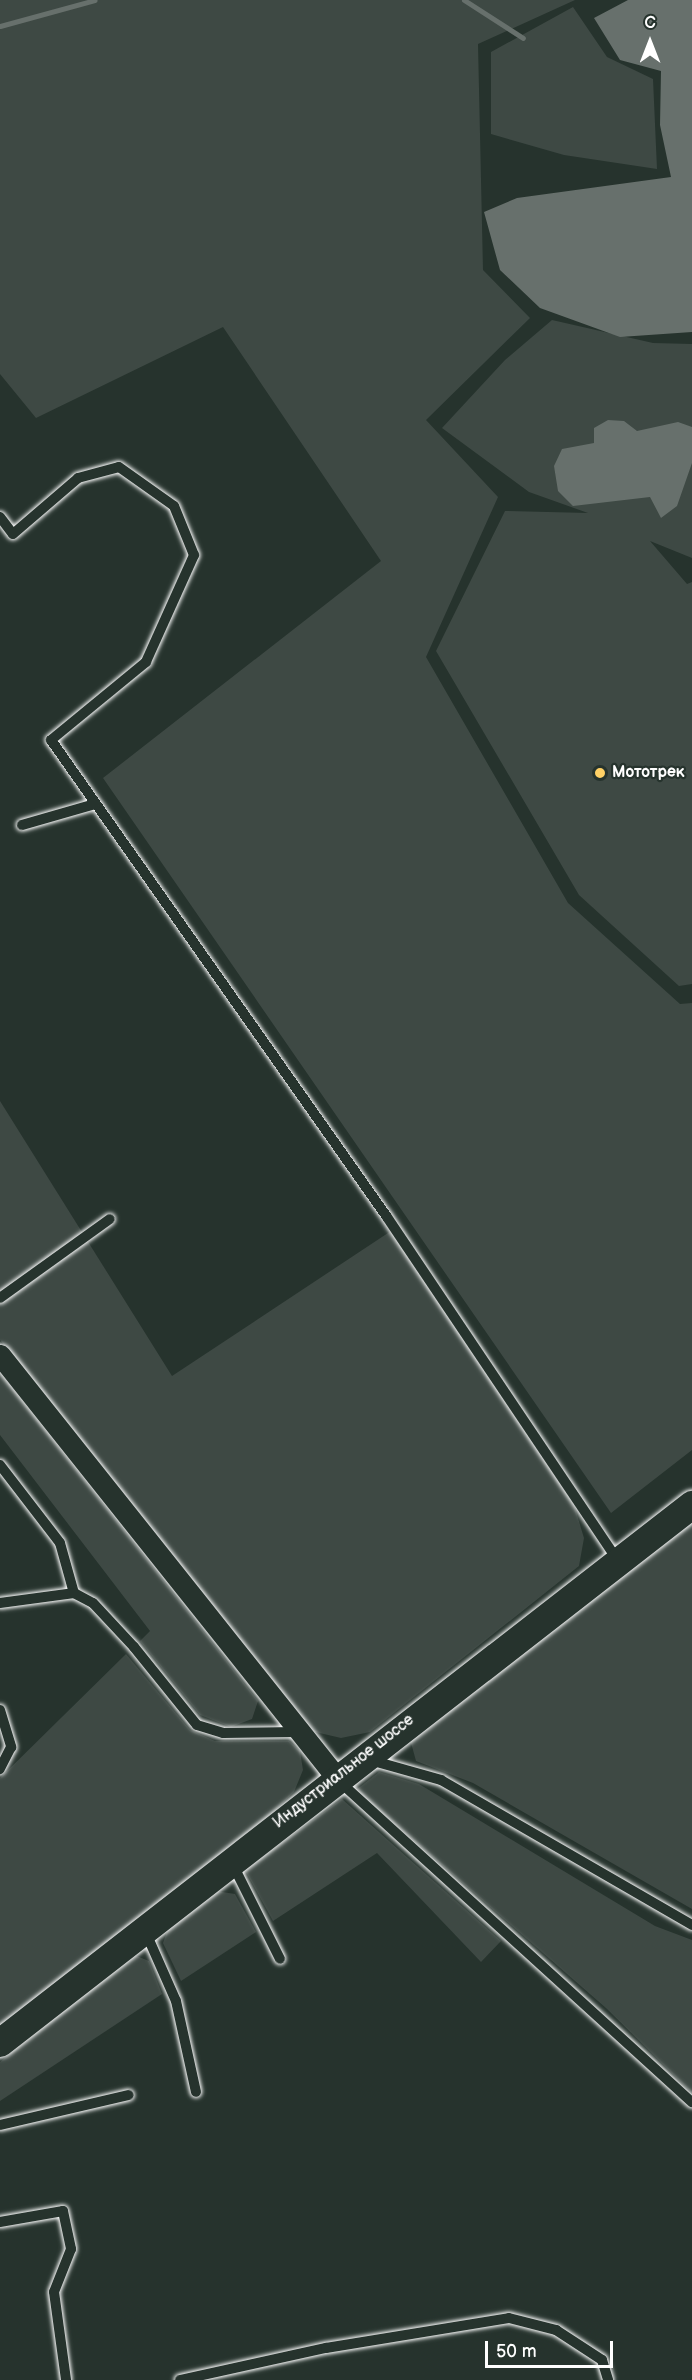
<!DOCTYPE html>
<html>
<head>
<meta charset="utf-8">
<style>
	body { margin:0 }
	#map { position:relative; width:692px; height:2380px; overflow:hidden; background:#26332d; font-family:"Balsamiq Sans",sans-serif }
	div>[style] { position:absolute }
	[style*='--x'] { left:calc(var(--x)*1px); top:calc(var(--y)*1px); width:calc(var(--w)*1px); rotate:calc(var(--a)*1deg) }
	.green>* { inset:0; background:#3e4944 }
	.water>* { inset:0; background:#67706c }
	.stream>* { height:5px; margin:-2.5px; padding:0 2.5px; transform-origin:2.5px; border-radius:2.5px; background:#67706c }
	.roads { filter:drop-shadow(0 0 2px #fff) drop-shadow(0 0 2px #fff) }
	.service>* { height:10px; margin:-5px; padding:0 5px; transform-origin:5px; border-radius:5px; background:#26332d }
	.minor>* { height:21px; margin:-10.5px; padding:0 10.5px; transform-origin:10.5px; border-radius:10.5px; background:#26332d }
	.secondary>* { height:28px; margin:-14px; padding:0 14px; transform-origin:14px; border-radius:14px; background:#26332d }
	.dots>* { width:16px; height:16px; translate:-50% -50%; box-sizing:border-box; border:3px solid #26332d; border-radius:50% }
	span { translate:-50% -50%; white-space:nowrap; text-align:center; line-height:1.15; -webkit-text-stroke:4.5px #26332d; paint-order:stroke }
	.poi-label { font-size:16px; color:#fff; font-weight:700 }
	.left { translate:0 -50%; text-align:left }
	.street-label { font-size:16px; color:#fff }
	.north { position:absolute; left:620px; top:12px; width:60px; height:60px; -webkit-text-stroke:4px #26332d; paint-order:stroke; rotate:0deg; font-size:16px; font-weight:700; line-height:24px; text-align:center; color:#fff }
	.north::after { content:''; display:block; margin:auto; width:21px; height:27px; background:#fff; clip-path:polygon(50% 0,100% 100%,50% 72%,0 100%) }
	.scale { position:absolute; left:485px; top:2341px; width:128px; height:27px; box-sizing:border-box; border:3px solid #fff; border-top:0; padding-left:8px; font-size:18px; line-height:21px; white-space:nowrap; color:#fff; -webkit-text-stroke:4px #26332d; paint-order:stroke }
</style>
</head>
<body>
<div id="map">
	<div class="green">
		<div style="clip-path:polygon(0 0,575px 0,478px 44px,483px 270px,530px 318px,426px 420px,498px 497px,426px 657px,568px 903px,680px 1004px,692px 1003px,692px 1450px,611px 1513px,103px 778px,381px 561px,223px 327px,36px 418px,0 374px)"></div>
		<div style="clip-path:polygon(573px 7px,607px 57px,653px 79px,657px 169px,564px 155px,491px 134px,491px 52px)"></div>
		<div style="clip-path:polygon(552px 320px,653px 343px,692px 344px,692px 558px,650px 541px,687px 584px,692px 582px,692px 984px,679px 986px,579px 895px,436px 651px,505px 511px,588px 513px,529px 492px,442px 428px,505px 360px)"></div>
		<div style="clip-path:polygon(0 1101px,172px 1376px,391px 1231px,574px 1505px,584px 1538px,579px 1566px,370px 1732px,341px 1738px,311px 1731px,0 1340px)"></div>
		<div style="clip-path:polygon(0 1373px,258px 1701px,252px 1719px,231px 1727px,200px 1715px,140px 1641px,150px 1631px,0 1435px)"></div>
		<div style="clip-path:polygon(692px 1520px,692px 1909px,473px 1783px,416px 1761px,410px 1739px)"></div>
		<div style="clip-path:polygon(126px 1654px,190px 1730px,215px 1741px,289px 1741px,300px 1751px,303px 1770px,294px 1792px,274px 1811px,0 2029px,0 1778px)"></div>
		<div style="clip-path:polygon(379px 1772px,419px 1784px,655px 1926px,692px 1940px,692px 2093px,606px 2008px,356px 1790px)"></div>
		<div style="clip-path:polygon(342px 1799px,501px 1941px,481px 1962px,377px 1853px,273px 1921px,245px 1870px)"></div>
		<div style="clip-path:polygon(216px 1891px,235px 1894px,256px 1932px,181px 1981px,163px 1943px,168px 1929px)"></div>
		<div style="clip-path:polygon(134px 1955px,149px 1961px,162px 1994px,0 2101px,0 2062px)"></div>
	</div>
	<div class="water">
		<div style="clip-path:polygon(628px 0,692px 0,692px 332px,620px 337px,540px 308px,500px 270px,484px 212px,517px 198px,671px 177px,660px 125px,661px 71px,620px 60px,594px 18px)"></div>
		<div style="clip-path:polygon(608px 420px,624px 421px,637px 431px,678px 422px,692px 427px,692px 463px,677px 506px,661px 518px,650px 497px,573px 506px,558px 491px,554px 466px,562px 449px,594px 443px,594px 428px)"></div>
	</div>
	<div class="stream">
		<div style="--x:464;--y:0;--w:70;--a:32.8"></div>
		<div style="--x:0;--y:26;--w:98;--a:-15.3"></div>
	</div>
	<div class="roads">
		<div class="service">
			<div style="--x:0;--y:517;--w:21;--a:53"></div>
			<div style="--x:13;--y:534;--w:86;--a:-40.7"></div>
			<div style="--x:78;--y:478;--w:42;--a:-15"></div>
			<div style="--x:119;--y:467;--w:67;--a:35.3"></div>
			<div style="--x:174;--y:506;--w:53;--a:67.8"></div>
			<div style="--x:194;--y:555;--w:117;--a:114.2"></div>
			<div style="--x:146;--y:662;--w:123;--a:140.6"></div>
			<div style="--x:51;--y:740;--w:583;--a:54.84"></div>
			<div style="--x:387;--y:1217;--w:416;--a:56.1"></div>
			<div style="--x:22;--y:825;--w:76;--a:-16"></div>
			<div style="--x:0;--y:1298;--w:135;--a:-35.7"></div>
			<div style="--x:0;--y:1465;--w:98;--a:52.4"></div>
			<div style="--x:60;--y:1543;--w:52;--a:74.4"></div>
			<div style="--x:0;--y:1603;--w:75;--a:-7.7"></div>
			<div style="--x:74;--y:1593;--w:21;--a:28"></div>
			<div style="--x:93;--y:1603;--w:60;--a:47"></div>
			<div style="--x:134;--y:1647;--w:100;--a:51.1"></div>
			<div style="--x:197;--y:1725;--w:27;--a:17"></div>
			<div style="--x:223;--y:1733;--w:74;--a:-0.8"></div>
			<div style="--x:0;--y:1710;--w:39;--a:73"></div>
			<div style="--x:11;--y:1747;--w:25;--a:117"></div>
			<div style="--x:370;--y:1760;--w:74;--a:15.7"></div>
			<div style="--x:441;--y:1780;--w:290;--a:30"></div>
			<div style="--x:340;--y:1782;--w:476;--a:42.3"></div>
			<div style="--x:232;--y:1863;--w:107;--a:63.4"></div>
			<div style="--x:146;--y:1933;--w:74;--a:66.2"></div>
			<div style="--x:176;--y:2001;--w:93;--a:77.6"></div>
			<div style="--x:0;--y:2125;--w:132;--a:-13.1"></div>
			<div style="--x:0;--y:2222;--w:64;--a:-9.9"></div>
			<div style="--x:63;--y:2211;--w:39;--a:78"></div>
			<div style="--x:71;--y:2249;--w:46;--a:111.6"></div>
			<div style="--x:54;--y:2292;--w:89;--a:82.2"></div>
			<div style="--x:180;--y:2380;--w:149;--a:-12.4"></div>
			<div style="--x:326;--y:2348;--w:185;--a:-9.3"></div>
			<div style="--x:509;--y:2318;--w:49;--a:14.3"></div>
			<div style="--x:556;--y:2330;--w:55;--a:33.1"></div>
			<div style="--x:602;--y:2360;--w:21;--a:73"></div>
		</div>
		<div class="minor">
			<div style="--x:0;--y:1355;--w:539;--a:51.47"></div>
		</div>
		<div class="secondary">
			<div style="--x:0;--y:2043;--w:877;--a:-37.86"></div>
		</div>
	</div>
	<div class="dots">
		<div style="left:600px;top:773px;background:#ffd166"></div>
	</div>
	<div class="poi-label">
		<span class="left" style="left:612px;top:773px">Мототрек</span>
	</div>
	<div class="street-label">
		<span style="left:344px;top:1772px;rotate:-38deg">Индустриальное шоссе</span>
	</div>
	<div class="north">С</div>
	<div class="scale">50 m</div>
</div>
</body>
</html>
